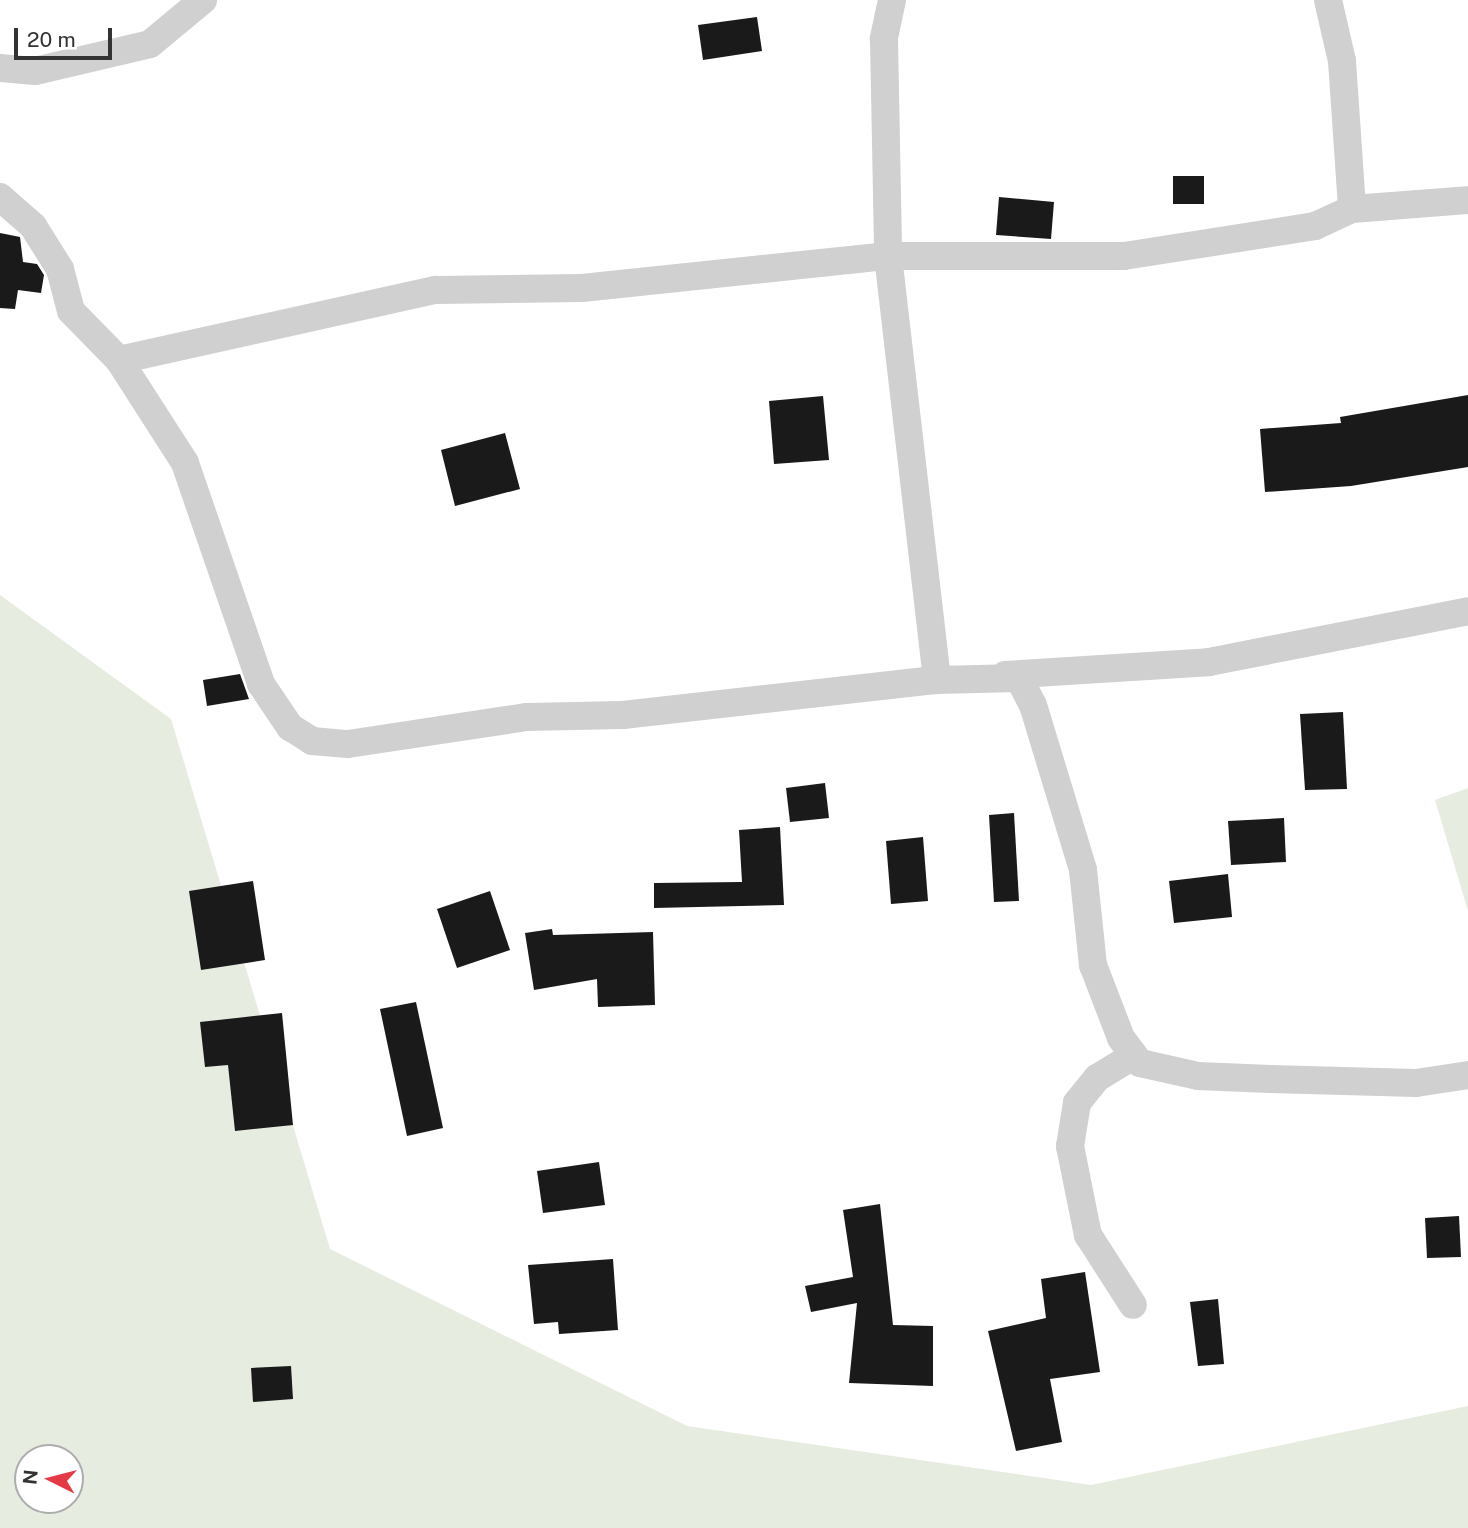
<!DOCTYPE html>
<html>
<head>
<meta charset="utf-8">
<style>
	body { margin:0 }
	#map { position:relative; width:1468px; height:1528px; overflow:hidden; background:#fff; font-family:"Public Sans",sans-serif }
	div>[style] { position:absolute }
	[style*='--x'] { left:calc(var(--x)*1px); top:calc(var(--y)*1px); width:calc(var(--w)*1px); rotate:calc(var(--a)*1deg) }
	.green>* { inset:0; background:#e6ecdf }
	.building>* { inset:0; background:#1a1a1a }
	.street>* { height:28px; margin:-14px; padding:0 14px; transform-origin:14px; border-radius:14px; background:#d0d0d0 }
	span { translate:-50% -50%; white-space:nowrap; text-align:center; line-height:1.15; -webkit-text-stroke:7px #fff; paint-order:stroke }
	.north { position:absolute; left:14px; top:1444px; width:70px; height:70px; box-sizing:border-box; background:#fff; border:2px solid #adadad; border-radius:50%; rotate:276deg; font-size:19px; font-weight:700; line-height:28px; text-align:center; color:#333 }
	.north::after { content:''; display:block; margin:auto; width:24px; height:32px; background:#e63946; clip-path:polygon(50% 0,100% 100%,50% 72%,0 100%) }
	.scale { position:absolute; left:14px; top:28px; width:98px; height:32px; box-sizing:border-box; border:4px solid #333; border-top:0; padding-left:9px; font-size:21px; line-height:24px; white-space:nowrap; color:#333; -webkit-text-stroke:5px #fff; paint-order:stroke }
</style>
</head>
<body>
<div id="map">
	<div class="green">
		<div style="clip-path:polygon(evenodd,0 595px,171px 719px,330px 1249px,687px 1426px,1091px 1485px,1468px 1406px,1468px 1528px,0 1528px,0 595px,28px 1458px,70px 1458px,70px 1500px,28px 1500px,28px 1458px)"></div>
		<div style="clip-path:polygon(1468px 788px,1468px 911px,1435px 800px)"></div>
	</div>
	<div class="building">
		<div style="clip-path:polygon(757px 17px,762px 51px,703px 60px,698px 25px)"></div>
		<div style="clip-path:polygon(1173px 176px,1204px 176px,1204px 204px,1173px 204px)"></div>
		<div style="clip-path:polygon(999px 197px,1054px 202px,1051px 239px,996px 235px)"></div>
		<div style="clip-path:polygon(0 233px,20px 237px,23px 262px,37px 264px,44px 275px,41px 293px,18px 290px,15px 309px,0 308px)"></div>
		<div style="clip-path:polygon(1468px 395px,1468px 467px,1351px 486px,1265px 492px,1260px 429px,1341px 423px,1340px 417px)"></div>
		<div style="clip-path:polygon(823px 396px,829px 460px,774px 464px,769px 401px)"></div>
		<div style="clip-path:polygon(505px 433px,520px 489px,455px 506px,441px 450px)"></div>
		<div style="clip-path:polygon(240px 674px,249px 699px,207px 706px,203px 680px)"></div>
		<div style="clip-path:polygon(1343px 712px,1347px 789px,1305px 790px,1300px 714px)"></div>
		<div style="clip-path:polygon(825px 783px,829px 818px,790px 822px,786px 788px)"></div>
		<div style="clip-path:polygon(1014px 813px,1019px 901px,994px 902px,989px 815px)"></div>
		<div style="clip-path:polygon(1284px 818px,1286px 862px,1231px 865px,1228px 821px)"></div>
		<div style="clip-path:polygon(780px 827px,784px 905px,654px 908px,654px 883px,742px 882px,739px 830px)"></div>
		<div style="clip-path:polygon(923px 837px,928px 901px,891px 904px,886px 841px)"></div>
		<div style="clip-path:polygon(1228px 874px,1232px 917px,1174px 923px,1169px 881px)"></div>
		<div style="clip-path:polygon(253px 881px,265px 960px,201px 970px,189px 891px)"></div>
		<div style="clip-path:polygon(490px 891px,510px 950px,457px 968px,437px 909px)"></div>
		<div style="clip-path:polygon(552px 929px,553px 935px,653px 932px,655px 1005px,598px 1007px,597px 979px,534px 990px,525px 933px)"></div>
		<div style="clip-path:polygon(416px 1002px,443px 1128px,407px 1136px,380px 1009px)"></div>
		<div style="clip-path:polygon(282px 1013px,293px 1125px,235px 1131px,228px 1065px,205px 1067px,200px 1022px)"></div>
		<div style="clip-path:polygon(599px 1162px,605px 1205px,543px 1213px,537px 1171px)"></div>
		<div style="clip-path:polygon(880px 1204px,893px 1325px,933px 1326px,933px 1386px,849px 1383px,857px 1303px,811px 1312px,805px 1286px,853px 1277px,843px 1210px)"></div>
		<div style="clip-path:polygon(1459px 1216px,1461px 1257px,1427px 1258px,1425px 1218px)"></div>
		<div style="clip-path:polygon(613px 1259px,618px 1330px,559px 1334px,558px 1322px,534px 1324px,528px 1265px)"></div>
		<div style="clip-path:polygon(1085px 1272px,1100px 1372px,1050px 1379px,1062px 1442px,1016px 1451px,988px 1331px,1046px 1318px,1041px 1279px)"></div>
		<div style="clip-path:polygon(1218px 1299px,1224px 1364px,1198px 1366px,1190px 1302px)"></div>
		<div style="clip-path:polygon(291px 1366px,293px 1399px,253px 1402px,251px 1368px)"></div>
	</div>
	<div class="street">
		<div style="--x:892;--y:0;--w:40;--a:102"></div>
		<div style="--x:884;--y:39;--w:217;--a:88.9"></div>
		<div style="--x:888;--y:256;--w:427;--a:83.4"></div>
		<div style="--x:1328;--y:0;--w:63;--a:77.1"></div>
		<div style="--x:1342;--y:61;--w:148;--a:86.1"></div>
		<div style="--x:0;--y:68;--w:35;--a:5"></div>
		<div style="--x:35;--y:71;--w:118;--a:-13.2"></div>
		<div style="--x:150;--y:44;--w:69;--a:-39.7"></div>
		<div style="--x:0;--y:197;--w:44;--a:41.3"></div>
		<div style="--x:33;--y:226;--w:51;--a:57.9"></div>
		<div style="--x:60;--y:269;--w:43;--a:75.3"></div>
		<div style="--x:71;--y:311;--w:69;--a:45.6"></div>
		<div style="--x:119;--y:360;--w:122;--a:57.3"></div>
		<div style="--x:185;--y:463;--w:234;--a:71"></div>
		<div style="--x:261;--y:684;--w:52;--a:56"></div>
		<div style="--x:290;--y:727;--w:26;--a:32"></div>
		<div style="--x:312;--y:741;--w:36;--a:5"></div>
		<div style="--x:348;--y:744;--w:181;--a:-8.6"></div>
		<div style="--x:527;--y:717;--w:96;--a:-1.2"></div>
		<div style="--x:623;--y:715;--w:316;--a:-6.4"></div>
		<div style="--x:937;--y:680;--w:82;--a:-1.4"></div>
		<div style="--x:1019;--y:678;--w:30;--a:63"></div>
		<div style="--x:1033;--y:705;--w:172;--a:73.1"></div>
		<div style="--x:1083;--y:870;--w:96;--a:84"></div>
		<div style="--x:1093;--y:965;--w:78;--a:69"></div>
		<div style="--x:1121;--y:1038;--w:31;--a:53"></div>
		<div style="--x:1140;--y:1063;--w:59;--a:12.6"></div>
		<div style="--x:1198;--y:1076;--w:72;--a:2.4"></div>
		<div style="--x:1270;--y:1079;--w:146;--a:1.6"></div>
		<div style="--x:1416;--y:1083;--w:53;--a:-8.7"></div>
		<div style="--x:119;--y:360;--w:325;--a:-12.5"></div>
		<div style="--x:436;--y:290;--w:146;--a:-0.8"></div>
		<div style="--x:582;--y:288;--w:308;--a:-6"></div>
		<div style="--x:888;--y:256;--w:236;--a:0"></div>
		<div style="--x:1124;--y:256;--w:193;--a:-8.9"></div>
		<div style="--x:1315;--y:226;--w:41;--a:-24.7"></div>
		<div style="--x:1352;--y:209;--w:116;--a:-4.4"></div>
		<div style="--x:1005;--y:675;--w:204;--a:-3.6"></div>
		<div style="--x:1209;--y:662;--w:264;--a:-11.1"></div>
		<div style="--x:1133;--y:1056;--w:42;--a:148.6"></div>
		<div style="--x:1097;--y:1078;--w:32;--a:129"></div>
		<div style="--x:1077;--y:1103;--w:44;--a:99.2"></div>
		<div style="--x:1070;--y:1146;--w:91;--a:78.6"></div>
		<div style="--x:1088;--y:1235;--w:83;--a:57.3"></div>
	</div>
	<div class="north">N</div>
	<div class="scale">20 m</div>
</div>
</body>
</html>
